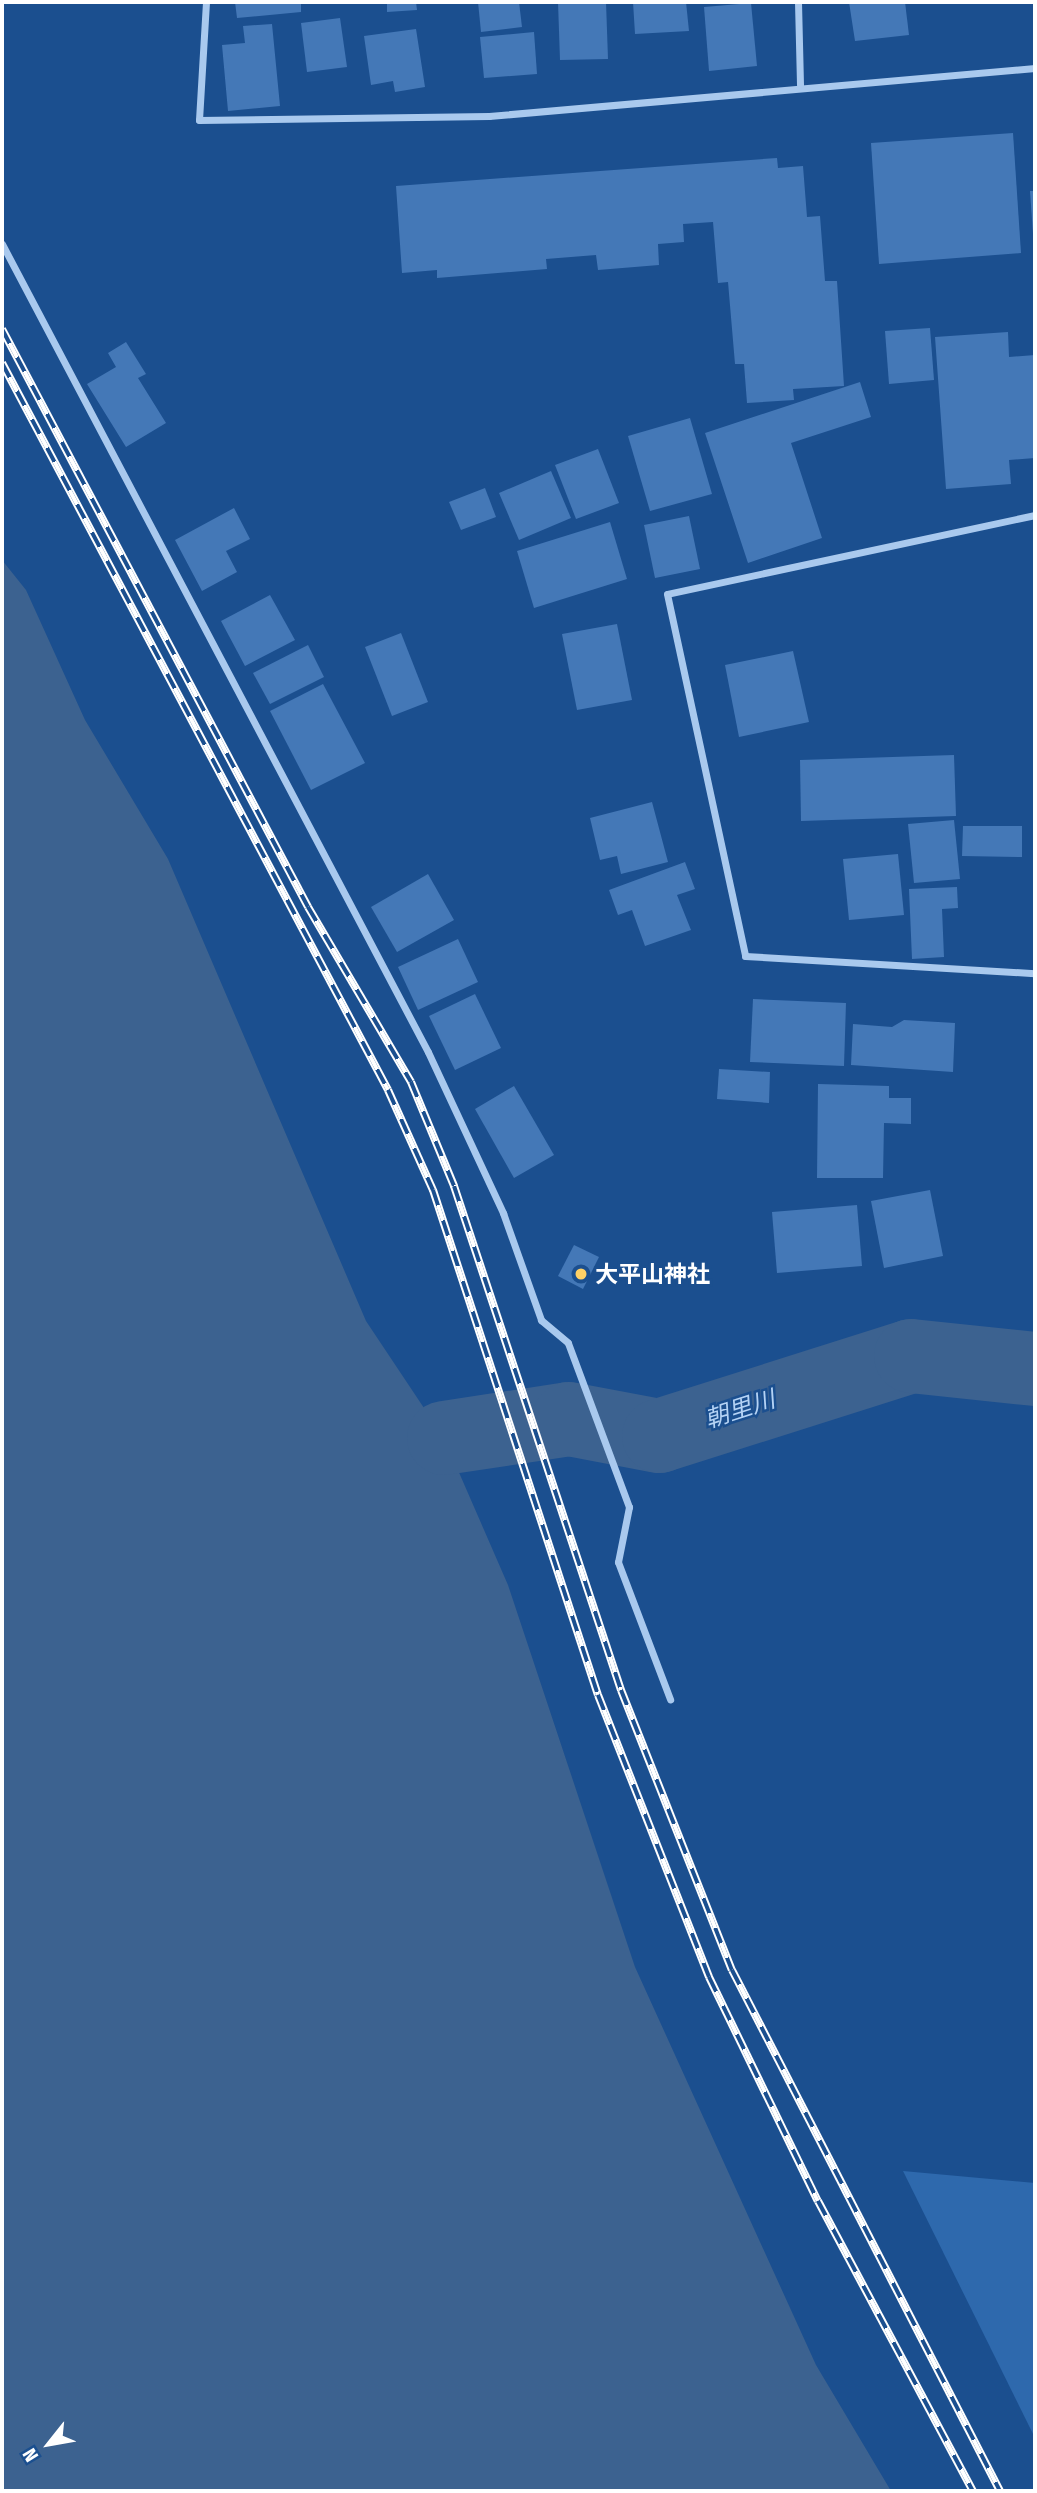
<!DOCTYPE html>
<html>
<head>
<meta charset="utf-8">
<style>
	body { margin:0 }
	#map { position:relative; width:1037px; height:2493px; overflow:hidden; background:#1b4f8f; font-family:"Fira Sans Condensed","Noto Sans JP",sans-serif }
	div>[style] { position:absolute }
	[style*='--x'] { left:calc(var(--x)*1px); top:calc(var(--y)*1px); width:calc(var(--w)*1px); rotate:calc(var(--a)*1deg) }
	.green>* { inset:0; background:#2e69ad }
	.water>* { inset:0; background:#3c6290 }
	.river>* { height:74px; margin:-37px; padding:0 37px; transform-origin:37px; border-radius:37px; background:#3c6290 }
	.building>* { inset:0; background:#4478b7 }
	.street>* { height:7px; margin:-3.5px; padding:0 3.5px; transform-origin:3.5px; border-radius:3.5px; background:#a9c9ee }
	.rail>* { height:8px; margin-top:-4px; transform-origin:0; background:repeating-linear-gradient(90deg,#1b4f8f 0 16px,#fff 0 32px); box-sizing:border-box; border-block:2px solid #fff }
	.dots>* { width:19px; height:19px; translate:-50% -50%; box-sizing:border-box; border:4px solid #1b4f8f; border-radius:50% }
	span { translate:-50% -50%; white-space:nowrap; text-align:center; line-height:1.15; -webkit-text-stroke:5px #1b4f8f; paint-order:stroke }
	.poi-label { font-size:23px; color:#fff; font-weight:700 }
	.left { translate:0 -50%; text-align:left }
	.water-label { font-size:24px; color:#b5d3f5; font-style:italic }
	.frame { position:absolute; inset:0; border:4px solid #fff; pointer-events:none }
	.north { position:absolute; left:14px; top:2409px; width:70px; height:70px; -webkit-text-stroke:5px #1b4f8f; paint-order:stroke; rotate:239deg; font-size:19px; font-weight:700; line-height:28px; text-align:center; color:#fff }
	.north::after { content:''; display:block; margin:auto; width:24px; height:32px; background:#fff; clip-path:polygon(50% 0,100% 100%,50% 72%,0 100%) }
</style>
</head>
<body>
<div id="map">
	<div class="green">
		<div style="clip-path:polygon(903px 2171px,1035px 2183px,1035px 2438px)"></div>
	</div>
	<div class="water">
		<div style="clip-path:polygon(2px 560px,26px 590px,85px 720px,168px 859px,366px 1321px,444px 1438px,508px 1585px,635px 1967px,816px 2365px,891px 2491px,2px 2491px)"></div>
	</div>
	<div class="river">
		<div style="--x:444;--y:1438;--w:126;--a:-8.6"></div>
		<div style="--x:569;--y:1419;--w:92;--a:10.7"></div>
		<div style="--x:659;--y:1436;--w:264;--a:-17.6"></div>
		<div style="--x:911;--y:1356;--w:125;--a:6"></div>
	</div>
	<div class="building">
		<div style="clip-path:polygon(235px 2px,301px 2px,301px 12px,237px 18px)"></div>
		<div style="clip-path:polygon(360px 2px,416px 2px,417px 10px,387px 12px,387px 4px)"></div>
		<div style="clip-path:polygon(478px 2px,519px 2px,522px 27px,481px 32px)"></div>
		<div style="clip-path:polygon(558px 2px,606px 2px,608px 59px,560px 60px)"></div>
		<div style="clip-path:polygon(633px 2px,686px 2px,689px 31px,635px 34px)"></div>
		<div style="clip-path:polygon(849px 2px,905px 2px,909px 35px,855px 41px)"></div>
		<div style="clip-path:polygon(751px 3px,757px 66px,709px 71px,704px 7px)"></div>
		<div style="clip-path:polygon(340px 18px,347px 67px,307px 72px,301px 23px)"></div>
		<div style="clip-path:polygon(272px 24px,280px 106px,228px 111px,222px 45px,245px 43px,243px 26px)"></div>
		<div style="clip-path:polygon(416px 29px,425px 87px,395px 92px,393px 81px,371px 85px,364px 36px)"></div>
		<div style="clip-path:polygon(534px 32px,537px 74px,484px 78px,480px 37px)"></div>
		<div style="clip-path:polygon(1013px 133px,1021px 253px,879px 264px,871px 143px)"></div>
		<div style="clip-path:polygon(777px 158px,778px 168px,803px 166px,807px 217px,820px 216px,825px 281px,837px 281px,844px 386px,793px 389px,794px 400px,747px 403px,744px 364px,735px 364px,728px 282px,718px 283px,713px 222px,683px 224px,684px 242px,658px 244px,659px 265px,598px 270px,596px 255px,546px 259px,547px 269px,437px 278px,437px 270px,402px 273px,396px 186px)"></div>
		<div style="clip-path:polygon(1030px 191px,1035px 191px,1035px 234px,1033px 234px)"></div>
		<div style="clip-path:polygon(930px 328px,934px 380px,889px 384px,885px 331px)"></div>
		<div style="clip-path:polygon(1008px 332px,1009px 357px,1035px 355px,1035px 458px,1009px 460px,1011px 484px,946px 489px,935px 337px)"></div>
		<div style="clip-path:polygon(126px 342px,146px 374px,138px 378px,166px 423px,126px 447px,87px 384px,116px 367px,108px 353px)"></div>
		<div style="clip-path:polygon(860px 382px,871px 417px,791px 443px,822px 538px,748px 563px,705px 433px)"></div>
		<div style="clip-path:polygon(690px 418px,712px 494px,650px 511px,628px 436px)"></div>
		<div style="clip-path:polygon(598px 449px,619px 503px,576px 519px,555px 465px)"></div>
		<div style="clip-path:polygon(551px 471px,571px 518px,519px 540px,499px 493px)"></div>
		<div style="clip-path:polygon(485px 488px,496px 517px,461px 530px,449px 502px)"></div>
		<div style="clip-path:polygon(234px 508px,250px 539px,226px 551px,237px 572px,202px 591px,175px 540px)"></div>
		<div style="clip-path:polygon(689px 516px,700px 569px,655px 578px,644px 525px)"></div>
		<div style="clip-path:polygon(610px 522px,627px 579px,534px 608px,517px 551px)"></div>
		<div style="clip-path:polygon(270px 595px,295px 640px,245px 666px,221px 621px)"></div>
		<div style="clip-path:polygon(617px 624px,632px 700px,577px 710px,562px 634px)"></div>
		<div style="clip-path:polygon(401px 633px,428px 702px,392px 716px,365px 647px)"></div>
		<div style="clip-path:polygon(308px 645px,324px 677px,270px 704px,253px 673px)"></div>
		<div style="clip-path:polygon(793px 651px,809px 722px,739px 737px,725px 665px)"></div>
		<div style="clip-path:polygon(323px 684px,365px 763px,311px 790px,270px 711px)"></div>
		<div style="clip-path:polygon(954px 755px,956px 816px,801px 821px,800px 760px)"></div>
		<div style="clip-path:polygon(652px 802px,668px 862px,621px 874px,617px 856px,600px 860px,590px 818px)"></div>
		<div style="clip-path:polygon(954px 820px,960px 879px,914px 883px,908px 824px)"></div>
		<div style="clip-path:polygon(963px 826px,1022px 826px,1022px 857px,962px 856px)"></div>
		<div style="clip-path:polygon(898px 854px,904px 915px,849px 920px,843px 859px)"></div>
		<div style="clip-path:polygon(685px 862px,695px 889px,677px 895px,691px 930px,645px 946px,632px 910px,618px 915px,609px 890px)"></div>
		<div style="clip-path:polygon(428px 874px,454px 920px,397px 952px,371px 907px)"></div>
		<div style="clip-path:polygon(957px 887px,958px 908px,942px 909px,944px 957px,912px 959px,909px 889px)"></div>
		<div style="clip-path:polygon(458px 939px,478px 982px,418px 1010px,398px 967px)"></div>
		<div style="clip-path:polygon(475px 994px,501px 1048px,455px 1070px,429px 1016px)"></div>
		<div style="clip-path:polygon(753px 999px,846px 1003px,844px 1066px,750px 1062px)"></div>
		<div style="clip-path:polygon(904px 1020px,955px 1023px,953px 1072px,851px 1065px,853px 1024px,892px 1027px)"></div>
		<div style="clip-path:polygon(719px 1069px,770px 1072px,769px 1103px,717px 1099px)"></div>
		<div style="clip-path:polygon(818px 1084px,889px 1086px,889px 1098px,911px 1098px,911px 1124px,884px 1123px,883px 1178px,817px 1178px)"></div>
		<div style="clip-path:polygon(514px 1086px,554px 1155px,514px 1178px,475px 1109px)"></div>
		<div style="clip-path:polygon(930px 1190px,943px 1256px,884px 1268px,871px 1201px)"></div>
		<div style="clip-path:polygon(857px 1205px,862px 1266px,777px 1273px,772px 1212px)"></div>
		<div style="clip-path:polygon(574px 1245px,599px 1257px,583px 1289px,558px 1276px)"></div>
	</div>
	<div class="street">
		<div style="--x:206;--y:2;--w:118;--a:93.4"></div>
		<div style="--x:199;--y:120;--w:290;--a:-0.8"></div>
		<div style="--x:489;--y:116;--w:548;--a:-5.02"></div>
		<div style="--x:798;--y:2;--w:83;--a:88.6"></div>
		<div style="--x:2;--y:244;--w:913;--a:62.2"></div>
		<div style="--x:428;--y:1052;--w:178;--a:65"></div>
		<div style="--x:503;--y:1213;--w:114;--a:70.4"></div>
		<div style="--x:541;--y:1320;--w:35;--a:40"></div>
		<div style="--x:568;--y:1343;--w:175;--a:69.6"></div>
		<div style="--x:629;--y:1507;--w:56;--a:101.3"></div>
		<div style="--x:618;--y:1562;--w:147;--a:69.2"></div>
		<div style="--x:1035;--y:515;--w:376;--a:167.9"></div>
		<div style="--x:667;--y:594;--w:370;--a:77.8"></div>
		<div style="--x:745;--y:956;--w:290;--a:3.4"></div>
	</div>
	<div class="rail">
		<div style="--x:2;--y:329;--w:654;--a:62.1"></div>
		<div style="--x:308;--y:907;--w:203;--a:59.5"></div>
		<div style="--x:411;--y:1082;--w:113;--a:67.5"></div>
		<div style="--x:454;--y:1186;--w:531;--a:71.67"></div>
		<div style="--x:621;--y:1690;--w:301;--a:68.4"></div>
		<div style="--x:732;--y:1970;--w:586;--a:62.78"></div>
		<div style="--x:2;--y:363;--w:823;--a:62.03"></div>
		<div style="--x:388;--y:1090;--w:110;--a:65.8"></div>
		<div style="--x:433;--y:1190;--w:531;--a:71.91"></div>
		<div style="--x:598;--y:1695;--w:303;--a:68.5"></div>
		<div style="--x:709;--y:1977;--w:249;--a:64.1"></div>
		<div style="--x:818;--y:2201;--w:329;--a:61.9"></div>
	</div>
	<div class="dots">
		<div style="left:581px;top:1274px;background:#ffd166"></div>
	</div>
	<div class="poi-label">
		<span class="left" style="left:595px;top:1274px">大平山神社</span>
	</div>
	<div class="water-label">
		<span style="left:740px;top:1410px;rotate:-18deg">朝里川</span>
	</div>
	<div class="frame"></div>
	<div class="north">N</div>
</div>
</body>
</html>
